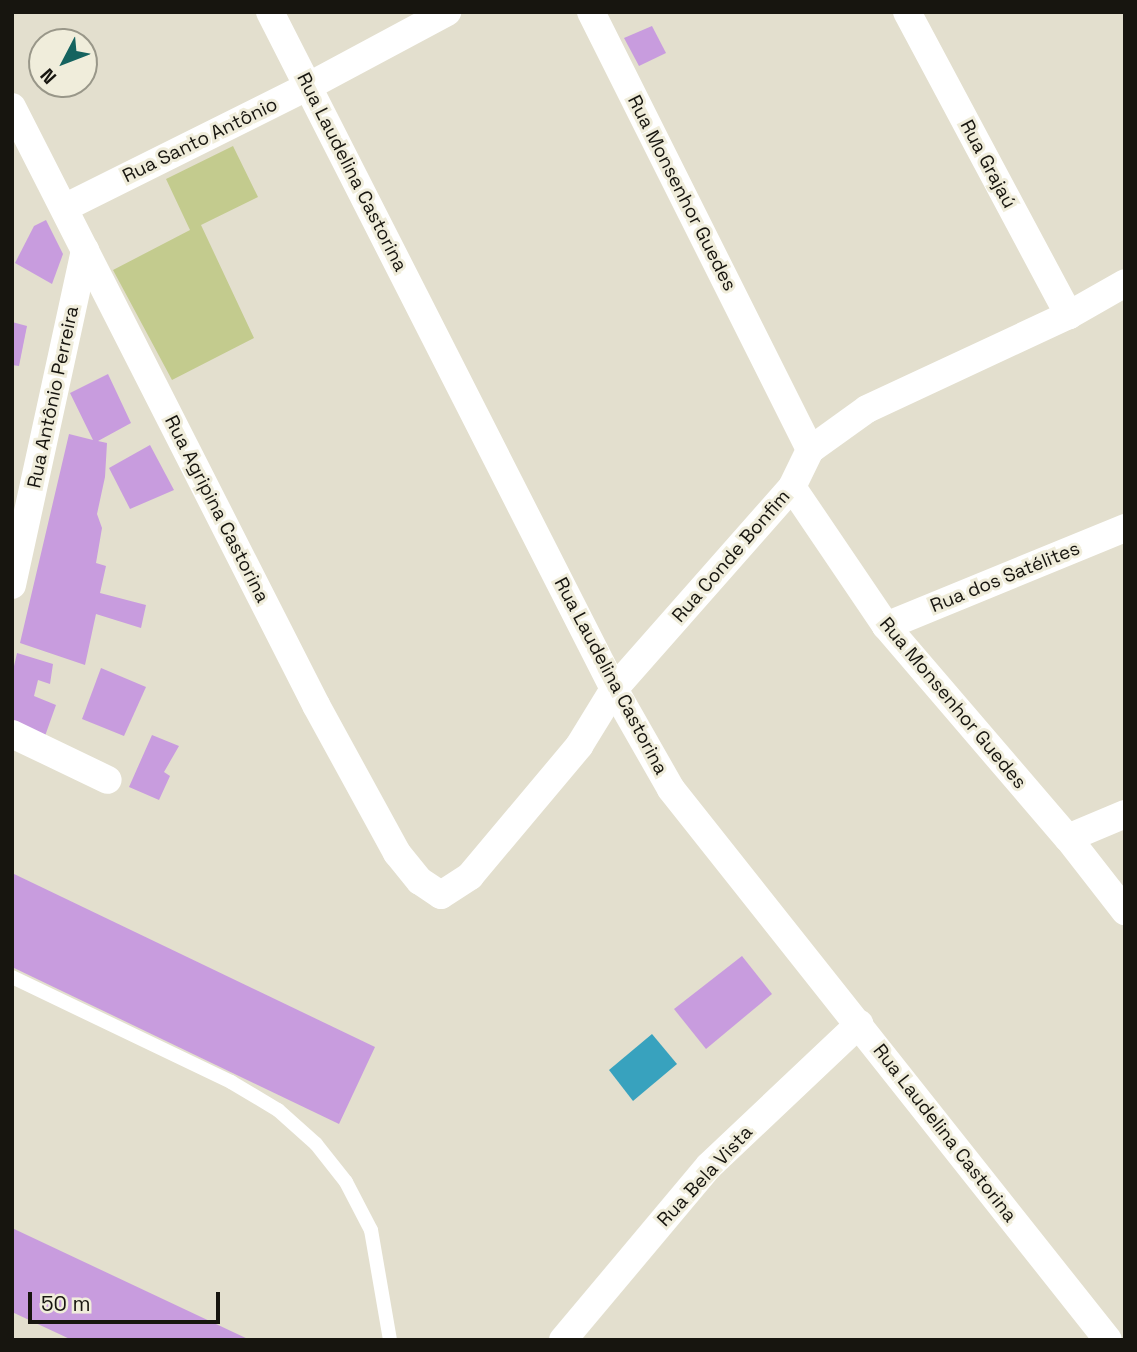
<!DOCTYPE html>
<html>
<head>
<meta charset="utf-8">
<style>
	body { margin:0 }
	#map { position:relative; width:1137px; height:1352px; overflow:hidden; background:#e3dfce; font-family:"Space Grotesk",sans-serif }
	div>[style] { position:absolute }
	[style*='--x'] { left:calc(var(--x)*1px); top:calc(var(--y)*1px); width:calc(var(--w)*1px); rotate:calc(var(--a)*1deg) }
	.green>* { inset:0; background:#c3cb8e }
	.water>* { inset:0; background:#38a2be }
	.building>* { inset:0; background:#c89cde }
	.service>* { height:14px; margin:-7px; padding:0 7px; transform-origin:7px; border-radius:7px; background:#fff }
	.minor>* { height:28px; margin:-14px; padding:0 14px; transform-origin:14px; border-radius:14px; background:#fff }
	span { translate:-50% -50%; white-space:nowrap; text-align:center; line-height:1.15; -webkit-text-stroke:6px #f0eddb; paint-order:stroke }
	.street-label { font-size:19px; color:#17150f }
	.frame { position:absolute; inset:0; border:14px solid #17150f; pointer-events:none }
	.north { position:absolute; left:28px; top:28px; width:70px; height:70px; box-sizing:border-box; background:#f0eddb; border:2px solid #999789; border-radius:50%; rotate:228deg; font-size:19px; font-weight:700; line-height:28px; text-align:center; color:#17150f }
	.north::after { content:''; display:block; margin:auto; width:24px; height:32px; background:#15635f; clip-path:polygon(50% 0,100% 100%,50% 72%,0 100%) }
	.scale { position:absolute; left:28px; top:1292px; width:192px; height:32px; box-sizing:border-box; border:4px solid #17150f; border-top:0; padding-left:9px; font-size:21px; line-height:24px; white-space:nowrap; color:#17150f; -webkit-text-stroke:5px #f0eddb; paint-order:stroke }
</style>
</head>
<body>
<div id="map">
	<div class="green">
		<div style="clip-path:polygon(233px 146px,258px 197px,201px 225px,254px 338px,172px 380px,113px 270px,190px 230px,166px 179px)"></div>
	</div>
	<div class="water">
		<div style="clip-path:polygon(652px 1034px,677px 1064px,633px 1101px,609px 1070px)"></div>
	</div>
	<div class="building">
		<div style="clip-path:polygon(652px 26px,666px 53px,639px 66px,624px 38px)"></div>
		<div style="clip-path:polygon(46px 220px,63px 254px,52px 284px,15px 263px,34px 226px)"></div>
		<div style="clip-path:polygon(12px 322px,27px 326px,19px 366px,12px 365px)"></div>
		<div style="clip-path:polygon(108px 374px,131px 423px,98px 441px,107px 443px,105px 477px,97px 514px,102px 528px,96px 563px,106px 566px,100px 593px,146px 605px,141px 628px,96px 614px,85px 665px,20px 643px,69px 434px,93px 440px,70px 393px)"></div>
		<div style="clip-path:polygon(150px 445px,174px 490px,130px 509px,109px 468px)"></div>
		<div style="clip-path:polygon(17px 653px,53px 664px,50px 684px,38px 680px,34px 696px,56px 705px,45px 736px,12px 723px,12px 675px)"></div>
		<div style="clip-path:polygon(101px 668px,146px 687px,124px 736px,82px 719px)"></div>
		<div style="clip-path:polygon(152px 735px,179px 746px,164px 772px,170px 776px,159px 800px,129px 787px)"></div>
		<div style="clip-path:polygon(12px 873px,375px 1047px,339px 1124px,12px 967px)"></div>
		<div style="clip-path:polygon(742px 956px,772px 994px,706px 1049px,674px 1009px)"></div>
		<div style="clip-path:polygon(12px 1228px,250px 1340px,72px 1340px,12px 1312px)"></div>
	</div>
	<div class="service">
		<div style="--x:12;--y:977;--w:243;--a:25.6"></div>
		<div style="--x:231;--y:1082;--w:55;--a:30.8"></div>
		<div style="--x:278;--y:1110;--w:51;--a:41.8"></div>
		<div style="--x:316;--y:1144;--w:48;--a:51.7"></div>
		<div style="--x:346;--y:1182;--w:54;--a:62.5"></div>
		<div style="--x:371;--y:1230;--w:112;--a:80.2"></div>
	</div>
	<div class="minor">
		<div style="--x:270;--y:12;--w:759;--a:63.06"></div>
		<div style="--x:614;--y:689;--w:115;--a:60.3"></div>
		<div style="--x:671;--y:789;--w:703;--a:51.58"></div>
		<div style="--x:591;--y:12;--w:490;--a:63.4"></div>
		<div style="--x:907;--y:12;--w:344;--a:61.9"></div>
		<div style="--x:12;--y:107;--w:671;--a:63.05"></div>
		<div style="--x:316;--y:705;--w:169;--a:61.3"></div>
		<div style="--x:397;--y:853;--w:36;--a:51"></div>
		<div style="--x:420;--y:881;--w:25;--a:34"></div>
		<div style="--x:441;--y:895;--w:35;--a:-33"></div>
		<div style="--x:470;--y:876;--w:170;--a:-50"></div>
		<div style="--x:579;--y:746;--w:67;--a:-58.4"></div>
		<div style="--x:614;--y:689;--w:269;--a:-48.6"></div>
		<div style="--x:792;--y:487;--w:41;--a:-64.1"></div>
		<div style="--x:810;--y:450;--w:70;--a:-35.7"></div>
		<div style="--x:867;--y:409;--w:223;--a:-25"></div>
		<div style="--x:1069;--y:315;--w:64;--a:-29.7"></div>
		<div style="--x:64;--y:208;--w:274;--a:-26.5"></div>
		<div style="--x:309;--y:86;--w:157;--a:-28.2"></div>
		<div style="--x:792;--y:487;--w:168;--a:55.9"></div>
		<div style="--x:886;--y:626;--w:279;--a:49.4"></div>
		<div style="--x:1068;--y:838;--w:93;--a:52"></div>
		<div style="--x:12;--y:585;--w:343;--a:-77.7"></div>
		<div style="--x:886;--y:626;--w:258;--a:-22.3"></div>
		<div style="--x:12;--y:734;--w:106;--a:25.6"></div>
		<div style="--x:1068;--y:838;--w:62;--a:-22.8"></div>
		<div style="--x:563;--y:1340;--w:227;--a:-50"></div>
		<div style="--x:709;--y:1166;--w:207;--a:-43.4"></div>
	</div>
	<div class="street-label">
		<span style="left:200px;top:140px;rotate:-26deg">Rua Santo Antônio</span>
		<span style="left:988px;top:164px;rotate:62deg">Rua Grajaú</span>
		<span style="left:352px;top:172px;rotate:63deg">Rua Laudelina Castorina</span>
		<span style="left:682px;top:193px;rotate:63deg">Rua Monsenhor Guedes</span>
		<span style="left:53px;top:397px;rotate:-78deg">Rua Antônio Perreira</span>
		<span style="left:217px;top:509px;rotate:63deg">Rua Agripina Castorina</span>
		<span style="left:731px;top:556px;rotate:-49deg">Rua Conde Bonfim</span>
		<span style="left:1005px;top:577px;rotate:-22deg">Rua dos Satélites</span>
		<span style="left:611px;top:676px;rotate:62deg">Rua Laudelina Castorina</span>
		<span style="left:953px;top:703px;rotate:50deg">Rua Monsenhor Guedes</span>
		<span style="left:945px;top:1133px;rotate:52deg">Rua Laudelina Castorina</span>
		<span style="left:705px;top:1176px;rotate:-47deg">Rua Bela Vista</span>
	</div>
	<div class="frame"></div>
	<div class="north">N</div>
	<div class="scale">50 m</div>
</div>
</body>
</html>
